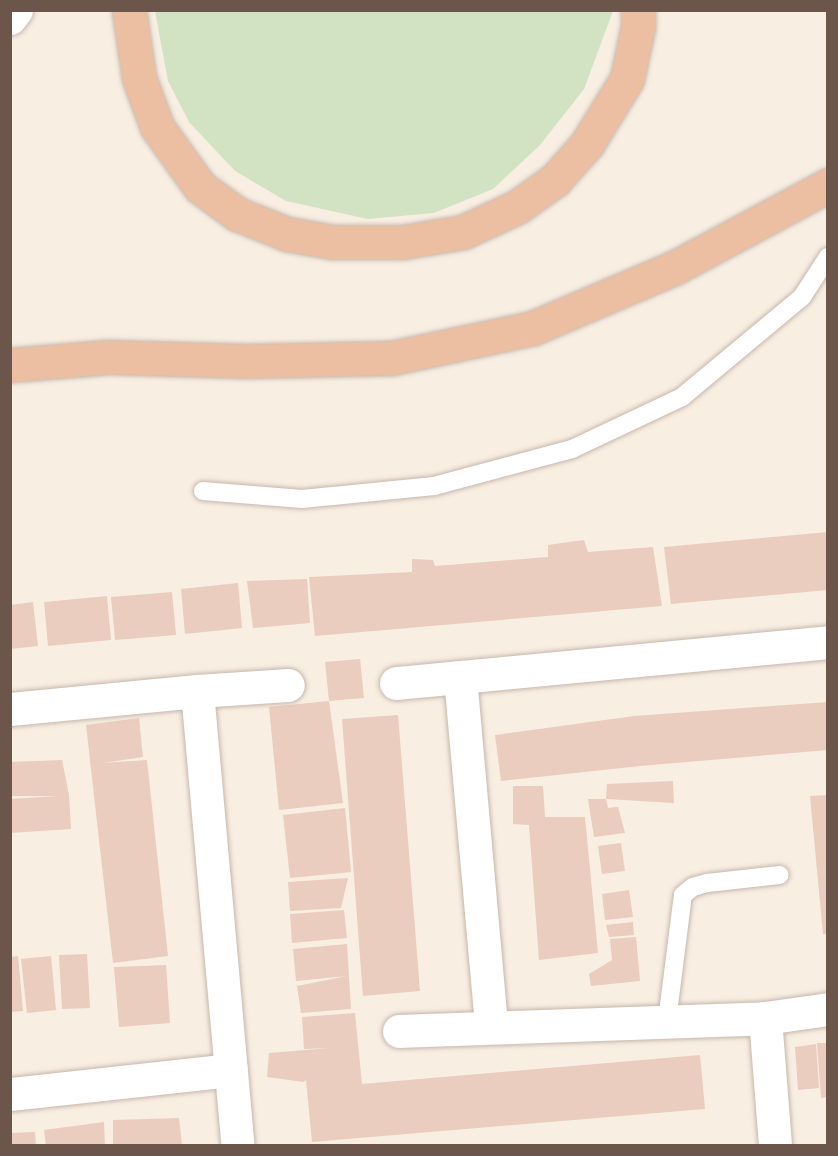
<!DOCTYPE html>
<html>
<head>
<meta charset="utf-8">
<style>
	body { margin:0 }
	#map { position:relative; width:838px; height:1156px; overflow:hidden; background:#f8eee2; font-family:"Asap Condensed",sans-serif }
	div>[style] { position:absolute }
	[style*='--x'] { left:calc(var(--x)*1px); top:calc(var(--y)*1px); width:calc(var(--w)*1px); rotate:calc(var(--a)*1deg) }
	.green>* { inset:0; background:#d2e3c3 }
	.building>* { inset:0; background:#eacdbe }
	.roads { filter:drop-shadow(0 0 2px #c7b6ab) drop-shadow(0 0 2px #c7b6ab) }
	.service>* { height:18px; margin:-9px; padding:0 9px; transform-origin:9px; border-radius:9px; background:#fff }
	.minor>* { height:33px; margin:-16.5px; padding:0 16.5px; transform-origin:16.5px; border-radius:16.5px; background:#fff }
	.secondary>* { height:33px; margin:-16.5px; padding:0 16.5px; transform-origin:16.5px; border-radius:16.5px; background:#fff }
	.trunk>* { height:33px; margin:-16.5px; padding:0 16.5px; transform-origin:16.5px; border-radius:16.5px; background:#ecbfa2 }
	span { translate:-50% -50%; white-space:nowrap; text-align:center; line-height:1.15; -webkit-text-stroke:6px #fcf3e8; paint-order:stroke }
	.frame { position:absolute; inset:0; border:12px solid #6c564c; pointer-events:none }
</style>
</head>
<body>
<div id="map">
	<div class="green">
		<div style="clip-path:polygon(613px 11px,584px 89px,540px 145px,493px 189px,434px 213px,368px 219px,286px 201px,235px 171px,189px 122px,168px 81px,155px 11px)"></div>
	</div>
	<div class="building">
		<div style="clip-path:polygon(828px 532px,828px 590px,671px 604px,664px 547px)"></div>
		<div style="clip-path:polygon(584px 540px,588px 552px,653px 547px,662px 606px,315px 636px,309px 577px,412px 572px,412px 559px,433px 560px,435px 566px,548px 557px,548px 545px)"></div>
		<div style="clip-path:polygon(307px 579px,310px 623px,253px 628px,247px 581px)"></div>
		<div style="clip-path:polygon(238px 583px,242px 628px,185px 634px,181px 589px)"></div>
		<div style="clip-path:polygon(172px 592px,176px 635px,115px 640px,111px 597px)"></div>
		<div style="clip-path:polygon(107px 596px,111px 640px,48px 646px,44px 602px)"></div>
		<div style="clip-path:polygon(33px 602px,38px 646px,10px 649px,10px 605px)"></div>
		<div style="clip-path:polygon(360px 659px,364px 698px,329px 701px,325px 662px)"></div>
		<div style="clip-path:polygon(329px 701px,343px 803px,279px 810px,269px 707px)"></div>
		<div style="clip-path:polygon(828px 702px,828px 750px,640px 766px,501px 781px,495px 735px,634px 716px)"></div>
		<div style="clip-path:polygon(398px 715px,420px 991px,363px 996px,342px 719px)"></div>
		<div style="clip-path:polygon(139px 718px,143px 757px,103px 763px,147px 760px,168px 956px,113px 963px,86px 725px)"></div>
		<div style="clip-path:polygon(62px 760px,69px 795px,71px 829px,10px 833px,10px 799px,58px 796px,10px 796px,10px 762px)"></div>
		<div style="clip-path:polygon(673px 781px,674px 803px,606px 799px,607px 784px)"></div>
		<div style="clip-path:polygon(513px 786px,543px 786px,545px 817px,585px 817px,598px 953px,539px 960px,529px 825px,513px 824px)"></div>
		<div style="clip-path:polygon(828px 795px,828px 934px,823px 934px,810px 796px)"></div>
		<div style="clip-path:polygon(588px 799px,606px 799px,608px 808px,618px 807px,625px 833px,594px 837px)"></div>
		<div style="clip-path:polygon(345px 808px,351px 872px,290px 878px,283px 815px)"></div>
		<div style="clip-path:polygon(621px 843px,625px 871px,602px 874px,598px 846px)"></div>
		<div style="clip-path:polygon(348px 878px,341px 908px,290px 911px,288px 882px)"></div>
		<div style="clip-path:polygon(629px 890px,633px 917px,605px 920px,602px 894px)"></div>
		<div style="clip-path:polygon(344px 910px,347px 938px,292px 943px,290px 914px)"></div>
		<div style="clip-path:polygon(633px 922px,634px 935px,609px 937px,606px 925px)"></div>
		<div style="clip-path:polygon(636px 937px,640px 981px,591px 986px,589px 974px,612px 960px,610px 939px)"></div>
		<div style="clip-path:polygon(347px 944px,351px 1009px,301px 1013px,297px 986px,347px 976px,296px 981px,293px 949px)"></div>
		<div style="clip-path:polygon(87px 954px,90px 1008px,62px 1009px,59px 955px)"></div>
		<div style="clip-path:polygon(18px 956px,23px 1011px,10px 1012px,10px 957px)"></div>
		<div style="clip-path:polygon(51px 956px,56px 1010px,27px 1013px,21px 959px)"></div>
		<div style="clip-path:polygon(166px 965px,170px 1023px,119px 1027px,114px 967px)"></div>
		<div style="clip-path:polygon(355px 1013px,362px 1084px,700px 1055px,705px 1109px,312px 1142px,306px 1080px,303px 1082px,267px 1077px,269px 1053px,330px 1048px,304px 1049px,302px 1017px)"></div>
		<div style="clip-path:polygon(817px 1043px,828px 1043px,828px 1097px,821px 1098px)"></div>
		<div style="clip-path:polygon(816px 1044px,819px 1088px,798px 1090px,795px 1047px)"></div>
		<div style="clip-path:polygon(179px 1118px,182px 1146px,113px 1146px,113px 1120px)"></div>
		<div style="clip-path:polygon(104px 1122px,105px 1146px,46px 1146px,44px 1130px)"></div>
		<div style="clip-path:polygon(35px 1132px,36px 1146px,10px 1146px,10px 1133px)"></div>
	</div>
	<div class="roads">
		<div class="service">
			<div style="--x:203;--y:491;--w:99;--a:4.6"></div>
			<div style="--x:302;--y:499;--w:133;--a:-5.6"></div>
			<div style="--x:434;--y:486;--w:143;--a:-15"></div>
			<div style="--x:572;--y:449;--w:122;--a:-25.3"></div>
			<div style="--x:682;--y:397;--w:156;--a:-39.8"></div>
			<div style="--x:802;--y:297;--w:48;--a:-57"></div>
			<div style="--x:667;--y:1021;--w:127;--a:-82.8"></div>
			<div style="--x:683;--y:895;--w:13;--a:-39"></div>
			<div style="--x:693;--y:887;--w:15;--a:-16"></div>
			<div style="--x:707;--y:883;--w:73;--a:-6.3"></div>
		</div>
		<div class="minor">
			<div style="--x:460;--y:677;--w:351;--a:84.9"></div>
			<div style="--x:396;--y:683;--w:434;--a:-5.4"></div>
			<div style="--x:197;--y:691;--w:457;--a:84.9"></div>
			<div style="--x:10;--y:709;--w:188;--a:-5.5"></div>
			<div style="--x:197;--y:691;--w:91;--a:-3.8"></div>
			<div style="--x:765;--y:1018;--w:64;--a:-8.1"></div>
			<div style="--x:399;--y:1031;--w:366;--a:-2"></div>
			<div style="--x:765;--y:1018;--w:128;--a:85.5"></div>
			<div style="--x:10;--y:1094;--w:222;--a:-6.2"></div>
		</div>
		<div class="secondary">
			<div style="--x:10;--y:18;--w:10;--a:-53"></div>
		</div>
		<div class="trunk">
			<div style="--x:129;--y:10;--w:69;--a:81.6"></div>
			<div style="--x:139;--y:78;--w:52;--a:69.8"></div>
			<div style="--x:157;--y:127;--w:74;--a:54.4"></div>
			<div style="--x:200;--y:187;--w:46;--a:36.1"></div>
			<div style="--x:237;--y:214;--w:54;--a:21.8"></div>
			<div style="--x:287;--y:234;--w:46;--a:10.1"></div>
			<div style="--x:332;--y:242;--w:71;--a:0"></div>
			<div style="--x:403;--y:242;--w:61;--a:-9.5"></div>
			<div style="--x:463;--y:232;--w:60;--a:-24.8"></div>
			<div style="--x:517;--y:207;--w:47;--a:-35.4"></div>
			<div style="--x:555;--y:180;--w:48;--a:-48.4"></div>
			<div style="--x:587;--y:144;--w:76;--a:-58.4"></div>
			<div style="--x:627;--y:79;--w:53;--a:-78.1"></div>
			<div style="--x:638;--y:27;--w:17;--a:-90"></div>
			<div style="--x:10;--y:365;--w:99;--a:-4.6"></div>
			<div style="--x:109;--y:357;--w:138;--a:1.7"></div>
			<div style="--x:247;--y:361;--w:145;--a:-1.2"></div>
			<div style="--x:392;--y:358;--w:144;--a:-12"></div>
			<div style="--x:533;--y:328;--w:155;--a:-23.1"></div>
			<div style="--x:676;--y:267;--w:173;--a:-28.3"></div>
		</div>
	</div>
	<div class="frame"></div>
</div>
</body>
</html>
